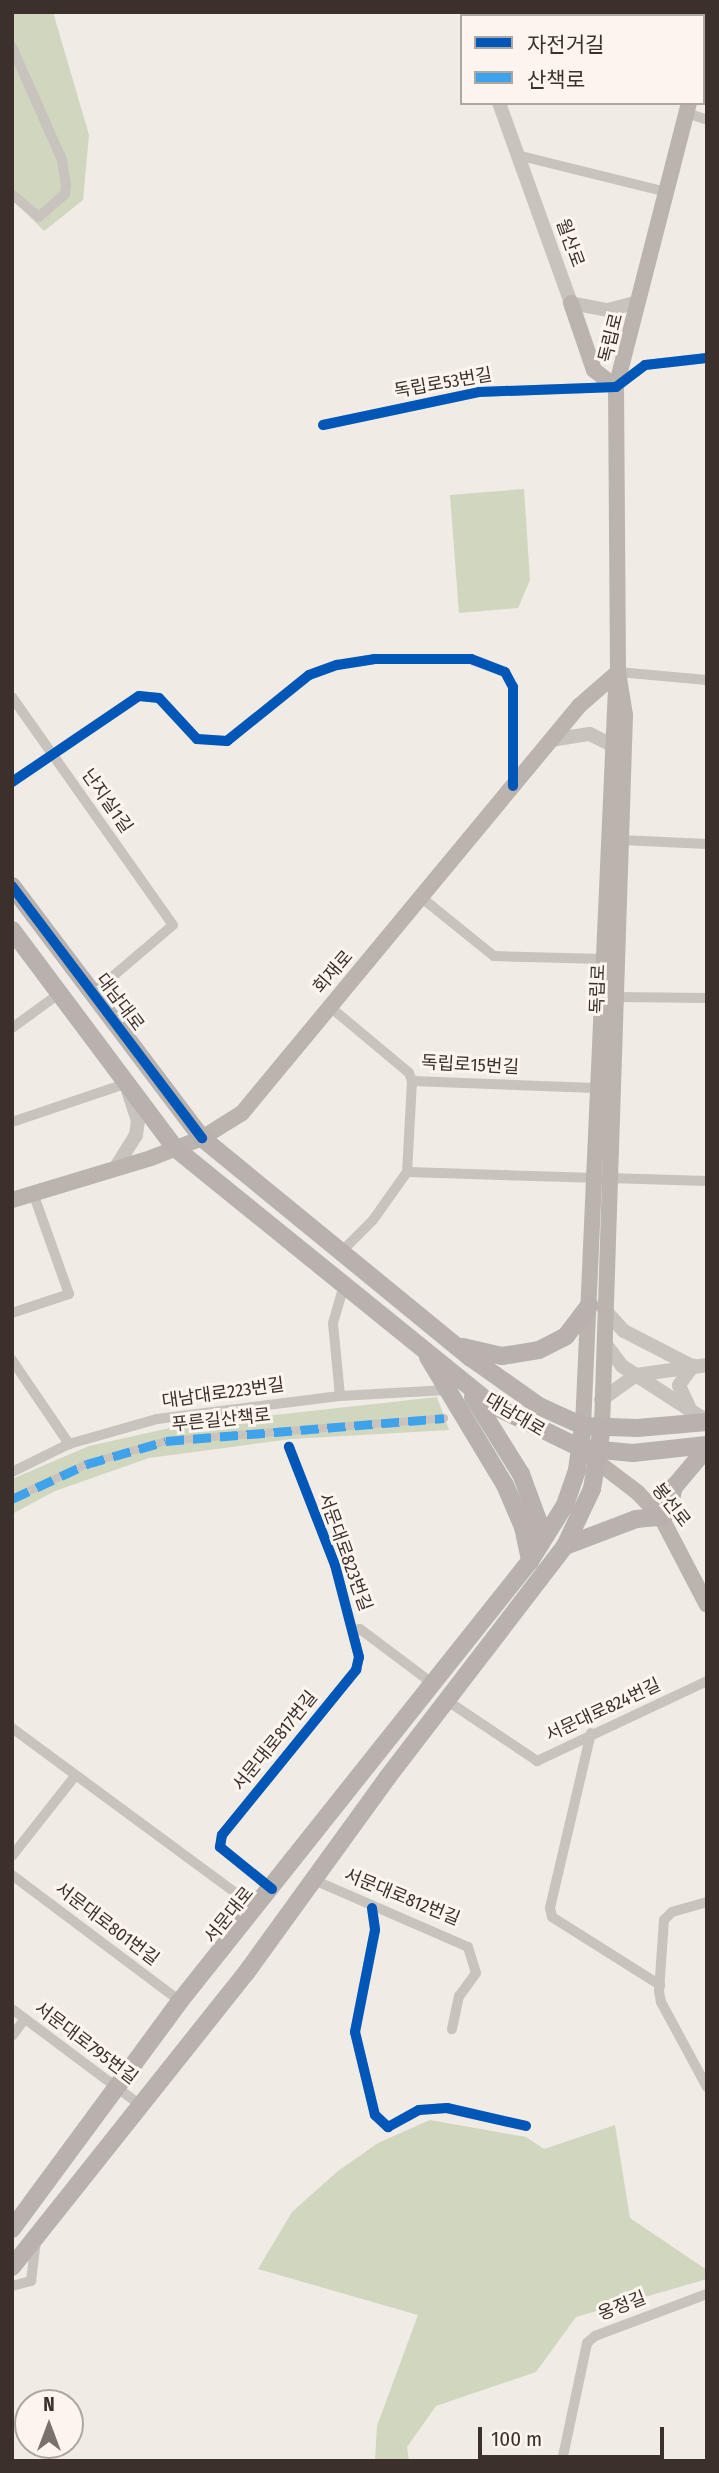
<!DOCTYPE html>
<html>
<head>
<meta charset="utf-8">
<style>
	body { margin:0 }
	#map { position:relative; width:719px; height:2473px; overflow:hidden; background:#f0ebe5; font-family:"Fira Sans Condensed","Noto Sans KR",sans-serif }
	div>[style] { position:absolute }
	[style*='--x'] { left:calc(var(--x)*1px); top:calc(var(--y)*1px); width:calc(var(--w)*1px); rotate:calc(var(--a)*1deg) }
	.green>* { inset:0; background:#d1d6bf }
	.pedestrian>* { height:8px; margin:-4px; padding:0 4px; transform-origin:4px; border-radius:4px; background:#c9c3be }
	.minor>* { height:10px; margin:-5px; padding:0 5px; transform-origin:5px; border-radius:5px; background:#c9c3be }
	.tertiary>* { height:14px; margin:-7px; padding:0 7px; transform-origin:7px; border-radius:7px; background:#c9c3be }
	.secondary>* { height:16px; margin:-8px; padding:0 8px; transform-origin:8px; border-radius:8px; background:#bab3ae }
	.primary>* { height:18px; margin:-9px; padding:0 9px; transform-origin:9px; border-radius:9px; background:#b8b1ad }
	.quiet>* { height:9px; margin-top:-4.5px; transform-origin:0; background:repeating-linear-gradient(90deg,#3fa3eb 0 18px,transparent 0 27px) }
	.cycleway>* { height:10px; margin:-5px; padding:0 5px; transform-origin:5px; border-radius:5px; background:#0057b8 }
	span { translate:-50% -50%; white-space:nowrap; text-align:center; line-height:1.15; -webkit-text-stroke:6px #fbf5ee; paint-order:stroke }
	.street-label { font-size:18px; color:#3b302b }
	.frame { position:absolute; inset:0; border:14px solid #3b302b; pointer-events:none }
	.legend { position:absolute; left:460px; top:14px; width:245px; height:91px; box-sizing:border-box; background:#fbf5ee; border:2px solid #aea6a0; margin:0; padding:9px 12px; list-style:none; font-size:21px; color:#3b302b }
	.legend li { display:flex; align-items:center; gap:14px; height:35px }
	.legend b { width:35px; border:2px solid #aea6a0 }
	.north { position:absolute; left:14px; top:2389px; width:70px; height:70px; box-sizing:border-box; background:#fbf5ee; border:2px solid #aea6a0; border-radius:50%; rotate:0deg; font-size:19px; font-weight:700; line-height:28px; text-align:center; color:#3b302b }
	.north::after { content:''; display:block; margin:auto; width:24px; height:32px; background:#7a716c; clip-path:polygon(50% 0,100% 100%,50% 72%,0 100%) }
	.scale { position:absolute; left:478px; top:2427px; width:186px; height:32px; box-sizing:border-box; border:4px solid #3b302b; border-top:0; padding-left:9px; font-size:21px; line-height:24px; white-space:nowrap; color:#3b302b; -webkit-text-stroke:5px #fbf5ee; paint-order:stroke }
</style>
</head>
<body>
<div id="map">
	<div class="green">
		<div style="clip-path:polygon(12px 12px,53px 12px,89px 135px,83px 200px,44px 231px,12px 199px)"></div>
		<div style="clip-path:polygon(524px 489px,530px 580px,518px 608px,459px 613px,450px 495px)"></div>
		<div style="clip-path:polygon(437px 1397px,449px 1430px,291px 1439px,149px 1458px,55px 1491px,12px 1514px,12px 1479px,89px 1446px,183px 1425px)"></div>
		<div style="clip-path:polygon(430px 2120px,526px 2137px,544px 2149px,615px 2125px,630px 2218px,707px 2270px,707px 2279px,576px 2317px,536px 2372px,436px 2406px,407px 2447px,409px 2461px,375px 2461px,377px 2426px,418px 2315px,258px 2269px,292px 2212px,338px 2171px,378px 2143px)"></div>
	</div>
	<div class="pedestrian">
		<div style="--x:12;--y:1499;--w:83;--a:-25"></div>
		<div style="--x:87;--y:1464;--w:82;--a:-16.2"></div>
		<div style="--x:166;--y:1441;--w:279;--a:-4.7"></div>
	</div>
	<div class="minor">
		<div style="--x:577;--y:12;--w:16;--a:15"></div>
		<div style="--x:542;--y:16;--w:14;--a:-17"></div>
		<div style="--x:12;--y:47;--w:124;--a:66.1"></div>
		<div style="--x:62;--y:160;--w:25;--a:81"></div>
		<div style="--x:66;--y:185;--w:9;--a:96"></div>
		<div style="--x:65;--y:194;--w:35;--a:139"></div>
		<div style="--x:39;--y:217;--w:35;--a:-140"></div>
		<div style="--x:687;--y:113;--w:21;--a:19"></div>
		<div style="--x:517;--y:155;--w:154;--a:13.9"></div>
		<div style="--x:323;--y:425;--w:159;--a:-11.9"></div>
		<div style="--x:479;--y:392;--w:137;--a:-2.1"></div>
		<div style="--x:616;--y:387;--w:36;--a:-37"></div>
		<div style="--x:645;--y:365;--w:62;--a:-6.4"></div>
		<div style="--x:618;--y:672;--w:89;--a:5.1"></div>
		<div style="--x:12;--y:697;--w:279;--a:54.8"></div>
		<div style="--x:173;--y:925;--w:106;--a:139.6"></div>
		<div style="--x:12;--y:782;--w:153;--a:-34.1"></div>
		<div style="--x:139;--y:696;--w:20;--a:6"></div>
		<div style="--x:159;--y:698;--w:56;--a:47.2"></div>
		<div style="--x:197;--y:739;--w:30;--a:4"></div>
		<div style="--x:227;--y:741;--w:105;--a:-38.8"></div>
		<div style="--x:309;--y:675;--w:30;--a:-20"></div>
		<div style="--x:337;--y:665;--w:37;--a:-9"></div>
		<div style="--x:374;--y:659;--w:97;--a:0"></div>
		<div style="--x:471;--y:659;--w:36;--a:21"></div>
		<div style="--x:505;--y:672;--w:17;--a:62"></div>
		<div style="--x:513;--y:687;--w:99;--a:90"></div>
		<div style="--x:621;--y:840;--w:86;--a:2.7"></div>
		<div style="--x:422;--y:898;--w:92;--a:38.9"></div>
		<div style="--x:494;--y:956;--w:108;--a:1.6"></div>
		<div style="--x:617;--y:997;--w:90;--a:0.6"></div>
		<div style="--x:329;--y:1006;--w:104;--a:39.9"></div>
		<div style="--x:409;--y:1073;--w:9;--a:69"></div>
		<div style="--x:412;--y:1081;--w:91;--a:93.1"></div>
		<div style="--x:407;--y:1172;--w:59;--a:125.3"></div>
		<div style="--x:373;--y:1220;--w:42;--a:135"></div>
		<div style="--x:12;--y:1028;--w:59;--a:-36.1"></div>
		<div style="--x:412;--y:1081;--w:184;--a:2.2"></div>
		<div style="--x:12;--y:1122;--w:119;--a:-18.6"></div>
		<div style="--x:407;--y:1172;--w:187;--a:1.8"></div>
		<div style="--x:608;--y:1178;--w:99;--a:1.7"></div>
		<div style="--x:12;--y:1313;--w:60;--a:-18.4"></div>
		<div style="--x:69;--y:1294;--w:107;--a:-109.6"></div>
		<div style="--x:12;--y:1360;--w:102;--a:55.8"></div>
		<div style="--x:340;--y:1396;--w:73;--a:-95.5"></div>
		<div style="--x:333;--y:1323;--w:43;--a:-73.7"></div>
		<div style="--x:12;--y:1472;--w:64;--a:-26.2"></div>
		<div style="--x:69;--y:1444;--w:91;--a:-15.9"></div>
		<div style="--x:157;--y:1419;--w:184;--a:-7.2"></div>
		<div style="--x:340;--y:1396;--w:107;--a:-3.2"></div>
		<div style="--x:354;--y:1630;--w:6;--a:-9"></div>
		<div style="--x:360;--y:1629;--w:90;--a:36.9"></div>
		<div style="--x:446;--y:1700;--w:110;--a:33.8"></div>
		<div style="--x:537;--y:1761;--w:188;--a:-25.2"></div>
		<div style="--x:12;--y:1728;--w:303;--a:36.4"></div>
		<div style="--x:591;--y:1733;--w:180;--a:103.2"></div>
		<div style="--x:550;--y:1908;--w:9;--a:77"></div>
		<div style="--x:552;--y:1917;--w:128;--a:32.2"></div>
		<div style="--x:12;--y:1856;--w:102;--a:-51.8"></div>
		<div style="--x:12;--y:1875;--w:210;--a:36.9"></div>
		<div style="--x:314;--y:1880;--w:168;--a:23.5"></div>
		<div style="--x:468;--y:1947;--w:27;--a:73"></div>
		<div style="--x:476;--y:1973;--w:29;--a:126"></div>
		<div style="--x:459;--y:1996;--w:34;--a:102"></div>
		<div style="--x:272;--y:1889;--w:67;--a:-141.1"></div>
		<div style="--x:220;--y:1847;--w:12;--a:-81"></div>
		<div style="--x:222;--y:1835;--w:213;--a:-50.9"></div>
		<div style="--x:356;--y:1670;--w:13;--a:-77"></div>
		<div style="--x:359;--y:1657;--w:95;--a:-104.6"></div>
		<div style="--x:335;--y:1565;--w:127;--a:-111.3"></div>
		<div style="--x:707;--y:1902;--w:36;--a:164"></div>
		<div style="--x:672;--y:1912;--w:11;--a:135"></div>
		<div style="--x:664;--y:1920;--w:71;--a:94"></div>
		<div style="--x:659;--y:1991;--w:11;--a:80"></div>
		<div style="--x:661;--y:2002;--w:97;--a:61.6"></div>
		<div style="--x:372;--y:1908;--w:22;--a:82"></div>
		<div style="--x:375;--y:1930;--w:104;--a:101.1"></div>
		<div style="--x:355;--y:2032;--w:85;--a:76.5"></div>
		<div style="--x:375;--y:2115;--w:18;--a:43"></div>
		<div style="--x:388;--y:2127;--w:35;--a:-29"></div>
		<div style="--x:419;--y:2110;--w:28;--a:-4"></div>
		<div style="--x:447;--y:2108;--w:81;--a:12.8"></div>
		<div style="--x:12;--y:2009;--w:159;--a:36.8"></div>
		<div style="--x:12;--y:2036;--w:21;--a:-53"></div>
		<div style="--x:12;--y:2286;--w:20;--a:-15"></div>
		<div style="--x:31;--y:2281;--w:41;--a:-83"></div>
		<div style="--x:562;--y:2461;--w:121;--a:-78"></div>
		<div style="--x:587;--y:2343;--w:11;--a:-41"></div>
		<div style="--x:595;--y:2336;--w:120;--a:-20.6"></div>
	</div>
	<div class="tertiary">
		<div style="--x:467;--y:12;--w:4;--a:76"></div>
		<div style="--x:499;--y:103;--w:213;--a:70.2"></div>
		<div style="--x:571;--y:303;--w:38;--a:11"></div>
		<div style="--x:608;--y:310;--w:31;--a:-15"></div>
		<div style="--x:551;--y:740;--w:39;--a:-9"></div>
		<div style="--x:590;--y:734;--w:22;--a:27"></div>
		<div style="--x:116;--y:1167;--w:38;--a:-58"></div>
		<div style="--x:136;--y:1135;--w:14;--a:-82"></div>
		<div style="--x:138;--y:1121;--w:35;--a:-108"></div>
		<div style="--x:603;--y:1308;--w:31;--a:48"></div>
		<div style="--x:624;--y:1331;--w:72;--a:27.3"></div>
		<div style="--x:604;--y:1342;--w:30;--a:53"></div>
		<div style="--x:622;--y:1366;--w:101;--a:32.9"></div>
		<div style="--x:601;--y:1400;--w:43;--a:-35.5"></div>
		<div style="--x:636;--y:1375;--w:72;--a:-8"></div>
		<div style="--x:690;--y:1409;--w:26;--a:-115"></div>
		<div style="--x:679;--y:1385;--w:24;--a:-54"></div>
	</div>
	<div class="secondary">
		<div style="--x:703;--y:47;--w:14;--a:-73"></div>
		<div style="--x:571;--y:303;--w:71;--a:71.1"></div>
		<div style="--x:594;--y:370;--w:28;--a:38"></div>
		<div style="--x:12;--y:1200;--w:145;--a:-16.8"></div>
		<div style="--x:151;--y:1158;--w:55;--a:-21.4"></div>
		<div style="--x:202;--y:1138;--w:47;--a:-32"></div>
		<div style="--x:242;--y:1113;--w:528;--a:-50.37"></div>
		<div style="--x:579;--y:706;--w:52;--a:-41.1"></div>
		<div style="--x:583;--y:1426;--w:740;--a:-87.44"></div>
		<div style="--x:602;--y:1427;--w:712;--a:-88.15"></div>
		<div style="--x:625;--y:715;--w:44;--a:-99.2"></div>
		<div style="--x:618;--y:672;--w:285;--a:-90.4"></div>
		<div style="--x:616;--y:387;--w:293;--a:-75.6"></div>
		<div style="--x:587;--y:1454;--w:63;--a:37.2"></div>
		<div style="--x:637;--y:1492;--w:35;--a:46"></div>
		<div style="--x:661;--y:1517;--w:99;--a:62.4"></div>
	</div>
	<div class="primary">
		<div style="--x:12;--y:886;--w:316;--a:53"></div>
		<div style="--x:202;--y:1138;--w:348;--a:39.3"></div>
		<div style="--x:471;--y:1358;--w:83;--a:35.2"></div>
		<div style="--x:539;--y:1406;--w:48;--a:24.4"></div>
		<div style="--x:583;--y:1426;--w:54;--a:2.1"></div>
		<div style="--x:637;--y:1428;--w:70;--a:-4.9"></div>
		<div style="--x:12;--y:930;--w:272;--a:53.2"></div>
		<div style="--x:175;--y:1148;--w:408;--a:39"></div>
		<div style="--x:492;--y:1405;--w:98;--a:26"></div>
		<div style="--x:580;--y:1448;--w:53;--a:5.4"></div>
		<div style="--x:633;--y:1453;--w:74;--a:-6.2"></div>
		<div style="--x:463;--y:1347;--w:40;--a:13"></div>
		<div style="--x:502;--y:1356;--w:37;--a:-9"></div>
		<div style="--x:539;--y:1350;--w:30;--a:-27"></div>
		<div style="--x:566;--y:1336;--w:39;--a:-53"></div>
		<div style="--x:428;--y:1357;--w:149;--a:59"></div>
		<div style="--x:505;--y:1485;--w:46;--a:66.8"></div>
		<div style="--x:523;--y:1527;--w:35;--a:78"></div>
		<div style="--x:473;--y:1397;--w:91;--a:58.1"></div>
		<div style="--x:521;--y:1474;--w:52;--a:69.8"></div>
		<div style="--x:539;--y:1523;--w:21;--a:85"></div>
		<div style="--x:668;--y:1512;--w:26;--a:-77"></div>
		<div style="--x:674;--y:1487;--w:51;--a:-49.8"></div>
		<div style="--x:565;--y:1546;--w:76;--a:-20.8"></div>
		<div style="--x:636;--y:1519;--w:25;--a:-5"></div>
		<div style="--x:12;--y:2229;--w:283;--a:-53.6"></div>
		<div style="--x:180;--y:2001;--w:562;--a:-51.5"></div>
		<div style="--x:530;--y:1561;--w:66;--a:-58"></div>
		<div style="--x:565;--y:1505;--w:37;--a:-71"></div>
		<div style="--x:577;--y:1470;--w:44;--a:-82.2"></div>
		<div style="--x:12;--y:2267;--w:376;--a:-51.5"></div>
		<div style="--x:246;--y:1973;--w:241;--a:-54.1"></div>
		<div style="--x:387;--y:1778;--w:292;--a:-52.5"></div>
		<div style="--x:565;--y:1546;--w:63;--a:-64.7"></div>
		<div style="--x:592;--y:1489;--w:63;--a:-80.8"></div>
	</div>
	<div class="quiet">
		<div style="--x:12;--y:1499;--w:83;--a:-25"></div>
		<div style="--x:87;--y:1464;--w:82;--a:-16.2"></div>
		<div style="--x:166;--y:1441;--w:279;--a:-4.7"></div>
	</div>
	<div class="cycleway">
		<div style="--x:323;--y:425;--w:159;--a:-11.9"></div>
		<div style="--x:479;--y:392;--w:137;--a:-2.1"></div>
		<div style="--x:616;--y:387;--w:36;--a:-37"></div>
		<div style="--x:645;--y:365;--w:62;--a:-6.4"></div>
		<div style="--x:12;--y:782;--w:153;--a:-34.1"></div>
		<div style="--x:139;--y:696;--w:20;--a:6"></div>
		<div style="--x:159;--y:698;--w:56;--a:47.2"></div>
		<div style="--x:197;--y:739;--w:30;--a:4"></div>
		<div style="--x:227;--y:741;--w:105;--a:-38.8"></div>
		<div style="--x:309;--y:675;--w:30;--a:-20"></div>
		<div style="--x:337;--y:665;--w:37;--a:-9"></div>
		<div style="--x:374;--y:659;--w:97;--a:0"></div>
		<div style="--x:471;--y:659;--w:36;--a:21"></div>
		<div style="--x:505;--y:672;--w:17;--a:62"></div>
		<div style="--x:513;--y:687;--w:99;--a:90"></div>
		<div style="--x:12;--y:886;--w:316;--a:53"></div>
		<div style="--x:272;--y:1889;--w:67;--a:-141.1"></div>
		<div style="--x:220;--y:1847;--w:12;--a:-81"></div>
		<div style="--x:222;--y:1835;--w:213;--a:-50.9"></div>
		<div style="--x:356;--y:1670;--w:13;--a:-77"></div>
		<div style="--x:359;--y:1657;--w:95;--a:-104.6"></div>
		<div style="--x:335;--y:1565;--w:127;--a:-111.3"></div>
		<div style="--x:372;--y:1908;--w:22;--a:82"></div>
		<div style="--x:375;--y:1930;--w:104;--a:101.1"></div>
		<div style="--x:355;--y:2032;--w:85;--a:76.5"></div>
		<div style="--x:375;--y:2115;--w:18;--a:43"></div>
		<div style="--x:388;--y:2127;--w:35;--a:-29"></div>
		<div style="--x:419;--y:2110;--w:28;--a:-4"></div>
		<div style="--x:447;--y:2108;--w:81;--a:12.8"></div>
	</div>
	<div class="street-label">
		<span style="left:570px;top:243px;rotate:70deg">월산로</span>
		<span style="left:611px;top:338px;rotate:-76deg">독립로</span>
		<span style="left:443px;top:383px;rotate:-10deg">독립로53번길</span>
		<span style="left:107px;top:801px;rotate:55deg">난지실1길</span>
		<span style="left:333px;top:972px;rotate:-49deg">회재로</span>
		<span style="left:598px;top:989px;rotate:-88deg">독립로</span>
		<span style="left:120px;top:1002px;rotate:53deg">대남대로</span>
		<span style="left:470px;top:1065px;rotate:3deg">독립로15번길</span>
		<span style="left:223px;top:1393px;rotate:-8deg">대남대로223번길</span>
		<span style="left:515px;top:1415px;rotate:31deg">대남대로</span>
		<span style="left:221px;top:1420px;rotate:-6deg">푸른길산책로</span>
		<span style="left:671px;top:1505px;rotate:52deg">봉선로</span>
		<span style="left:345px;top:1552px;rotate:70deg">서문대로823번길</span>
		<span style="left:603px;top:1710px;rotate:-25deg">서문대로824번길</span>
		<span style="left:275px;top:1741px;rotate:-51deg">서문대로817번길</span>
		<span style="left:402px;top:1897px;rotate:22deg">서문대로812번길</span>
		<span style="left:229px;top:1915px;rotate:-51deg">서문대로</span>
		<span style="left:107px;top:1924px;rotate:37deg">서문대로801번길</span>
		<span style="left:86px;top:2043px;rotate:37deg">서문대로795번길</span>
		<span style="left:622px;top:2306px;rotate:-21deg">옹정길</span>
	</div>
	<div class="frame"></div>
	<ul class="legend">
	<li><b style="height:9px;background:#0057b8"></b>자전거길</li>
	<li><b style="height:9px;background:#3fa3eb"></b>산책로</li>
	</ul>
	<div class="north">N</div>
	<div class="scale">100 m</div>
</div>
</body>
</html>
